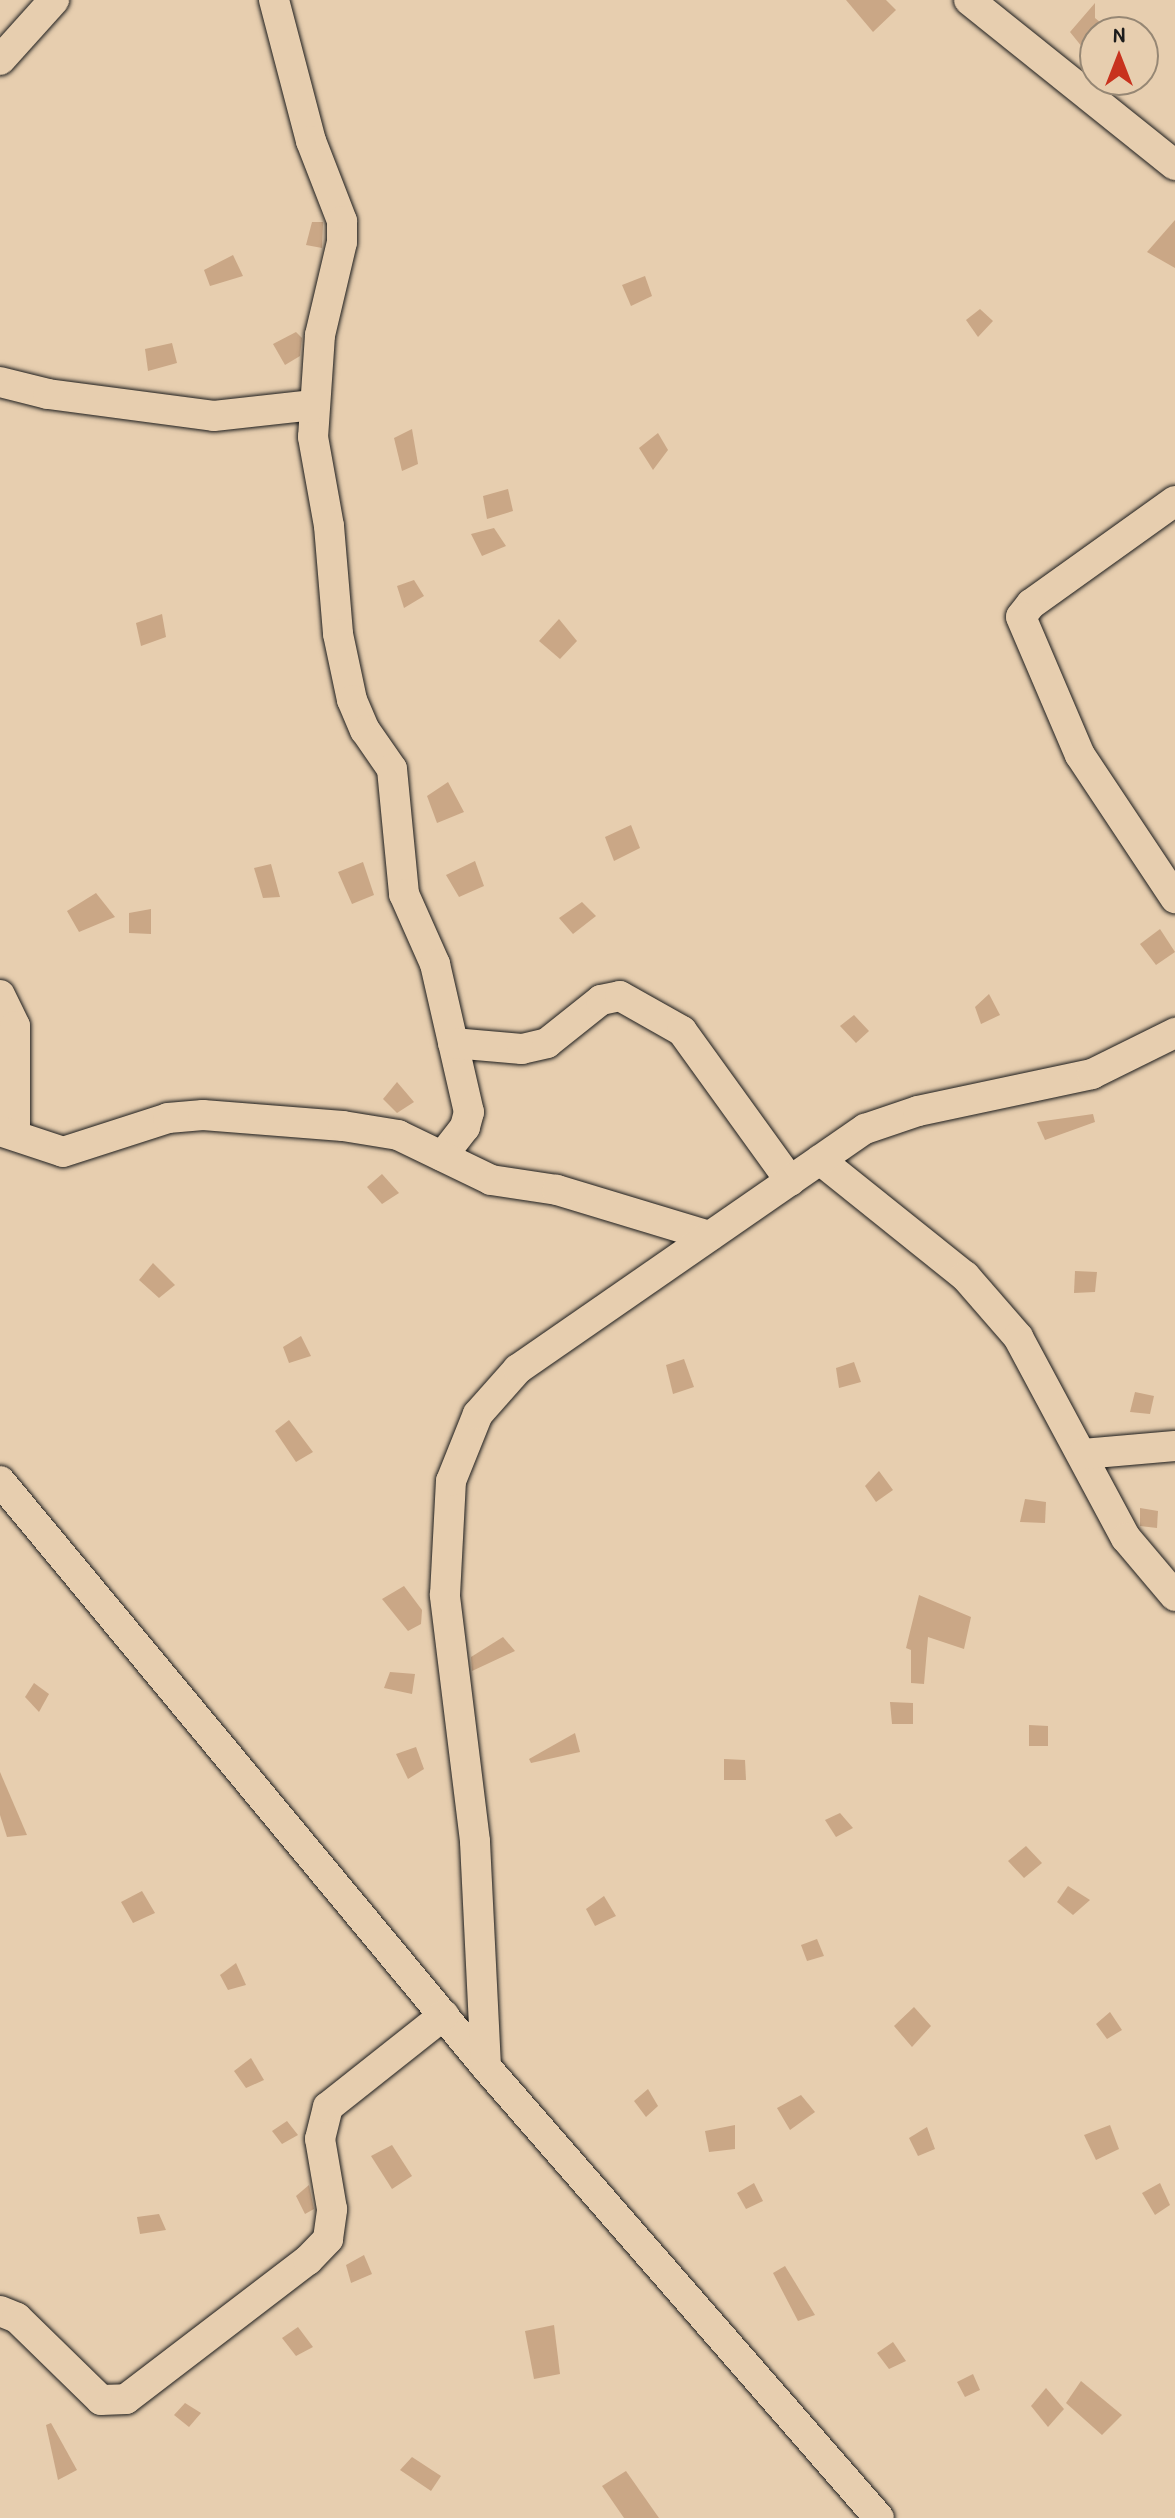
<!DOCTYPE html>
<html>
<head>
<meta charset="utf-8">
<style>
	body { margin:0 }
	#map { position:relative; width:1175px; height:2518px; overflow:hidden; background:#e7ceaf; font-family:"Patrick Hand",sans-serif }
	div>[style] { position:absolute }
	[style*='--x'] { left:calc(var(--x)*1px); top:calc(var(--y)*1px); width:calc(var(--w)*1px); rotate:calc(var(--a)*1deg) }
	.building>* { inset:0; background:#caa786 }
	.roads { filter:drop-shadow(0 0 2px #1c1c1c) drop-shadow(0 0 2px #1c1c1c) }
	.minor>* { height:30px; margin:-15px; padding:0 15px; transform-origin:15px; border-radius:15px; background:#e7ceaf }
	span { translate:-50% -50%; white-space:nowrap; text-align:center; line-height:1.15; -webkit-text-stroke:8px #e7ceaf; paint-order:stroke }
	.north { position:absolute; left:1079px; top:16px; width:80px; height:80px; box-sizing:border-box; background:#e7ceaf; border:2px solid #968774; border-radius:50%; rotate:0deg; font-size:22px; font-weight:700; line-height:32px; text-align:center; color:#1c1c1c }
	.north::after { content:''; display:block; margin:auto; width:28px; height:36px; background:#c8321e; clip-path:polygon(50% 0,100% 100%,50% 72%,0 100%) }
</style>
</head>
<body>
<div id="map">
	<div class="building">
		<div style="clip-path:polygon(846px 0,886px 0,896px 10px,873px 32px)"></div>
		<div style="clip-path:polygon(1095px 3px,1095px 18px,1112px 32px,1095px 32px,1095px 63px,1070px 32px)"></div>
		<div style="clip-path:polygon(1175px 220px,1175px 268px,1147px 252px)"></div>
		<div style="clip-path:polygon(312px 222px,323px 222px,322px 248px,306px 245px)"></div>
		<div style="clip-path:polygon(233px 255px,243px 276px,210px 286px,204px 270px)"></div>
		<div style="clip-path:polygon(645px 276px,652px 296px,631px 306px,622px 285px)"></div>
		<div style="clip-path:polygon(980px 309px,993px 321px,978px 337px,966px 320px)"></div>
		<div style="clip-path:polygon(296px 332px,302px 338px,300px 356px,285px 365px,273px 344px)"></div>
		<div style="clip-path:polygon(172px 343px,177px 363px,148px 371px,145px 349px)"></div>
		<div style="clip-path:polygon(412px 429px,418px 464px,402px 471px,394px 438px)"></div>
		<div style="clip-path:polygon(658px 433px,668px 450px,653px 470px,639px 448px)"></div>
		<div style="clip-path:polygon(508px 489px,513px 511px,487px 519px,483px 496px)"></div>
		<div style="clip-path:polygon(494px 528px,506px 546px,482px 556px,471px 534px)"></div>
		<div style="clip-path:polygon(414px 580px,424px 596px,404px 608px,397px 586px)"></div>
		<div style="clip-path:polygon(162px 614px,166px 637px,141px 646px,136px 623px)"></div>
		<div style="clip-path:polygon(559px 619px,577px 641px,560px 659px,539px 641px)"></div>
		<div style="clip-path:polygon(448px 782px,464px 812px,437px 823px,427px 796px)"></div>
		<div style="clip-path:polygon(631px 825px,640px 848px,614px 861px,605px 837px)"></div>
		<div style="clip-path:polygon(475px 861px,484px 886px,459px 897px,446px 875px)"></div>
		<div style="clip-path:polygon(363px 862px,374px 895px,352px 904px,338px 872px)"></div>
		<div style="clip-path:polygon(271px 864px,280px 897px,263px 898px,254px 868px)"></div>
		<div style="clip-path:polygon(96px 893px,115px 917px,79px 932px,67px 911px)"></div>
		<div style="clip-path:polygon(582px 902px,596px 916px,573px 934px,559px 918px)"></div>
		<div style="clip-path:polygon(151px 909px,151px 934px,129px 933px,129px 913px)"></div>
		<div style="clip-path:polygon(1160px 929px,1175px 952px,1156px 965px,1140px 944px)"></div>
		<div style="clip-path:polygon(989px 994px,1000px 1015px,981px 1024px,975px 1007px)"></div>
		<div style="clip-path:polygon(854px 1015px,869px 1031px,856px 1043px,840px 1026px)"></div>
		<div style="clip-path:polygon(397px 1082px,414px 1102px,397px 1113px,383px 1099px)"></div>
		<div style="clip-path:polygon(1093px 1114px,1095px 1122px,1045px 1140px,1037px 1122px)"></div>
		<div style="clip-path:polygon(382px 1174px,399px 1193px,382px 1204px,367px 1187px)"></div>
		<div style="clip-path:polygon(153px 1263px,175px 1285px,159px 1298px,139px 1280px)"></div>
		<div style="clip-path:polygon(1075px 1271px,1097px 1272px,1095px 1292px,1074px 1293px)"></div>
		<div style="clip-path:polygon(301px 1336px,311px 1356px,289px 1363px,283px 1347px)"></div>
		<div style="clip-path:polygon(684px 1359px,694px 1387px,673px 1394px,666px 1365px)"></div>
		<div style="clip-path:polygon(854px 1362px,861px 1382px,839px 1388px,836px 1368px)"></div>
		<div style="clip-path:polygon(1135px 1392px,1154px 1396px,1150px 1414px,1130px 1412px)"></div>
		<div style="clip-path:polygon(289px 1420px,313px 1452px,296px 1462px,275px 1431px)"></div>
		<div style="clip-path:polygon(879px 1471px,893px 1490px,876px 1502px,865px 1486px)"></div>
		<div style="clip-path:polygon(1025px 1499px,1046px 1502px,1045px 1523px,1020px 1522px)"></div>
		<div style="clip-path:polygon(1140px 1508px,1158px 1511px,1157px 1528px,1140px 1526px)"></div>
		<div style="clip-path:polygon(404px 1586px,422px 1610px,421px 1624px,408px 1631px,382px 1599px)"></div>
		<div style="clip-path:polygon(919px 1595px,971px 1617px,964px 1649px,928px 1637px,924px 1684px,911px 1683px,911px 1650px,906px 1648px)"></div>
		<div style="clip-path:polygon(503px 1637px,515px 1651px,472px 1671px,471px 1657px)"></div>
		<div style="clip-path:polygon(390px 1672px,415px 1674px,412px 1694px,384px 1688px)"></div>
		<div style="clip-path:polygon(34px 1683px,49px 1694px,39px 1712px,25px 1697px)"></div>
		<div style="clip-path:polygon(890px 1702px,913px 1703px,913px 1724px,892px 1724px)"></div>
		<div style="clip-path:polygon(1029px 1725px,1048px 1726px,1048px 1746px,1029px 1746px)"></div>
		<div style="clip-path:polygon(575px 1733px,580px 1752px,531px 1763px,529px 1759px)"></div>
		<div style="clip-path:polygon(416px 1747px,424px 1769px,408px 1779px,396px 1754px)"></div>
		<div style="clip-path:polygon(724px 1759px,745px 1760px,746px 1780px,724px 1780px)"></div>
		<div style="clip-path:polygon(0 1772px,27px 1835px,7px 1837px,0 1815px)"></div>
		<div style="clip-path:polygon(840px 1813px,853px 1828px,836px 1837px,825px 1820px)"></div>
		<div style="clip-path:polygon(1026px 1846px,1042px 1863px,1024px 1878px,1008px 1861px)"></div>
		<div style="clip-path:polygon(1068px 1886px,1090px 1900px,1073px 1915px,1057px 1902px)"></div>
		<div style="clip-path:polygon(142px 1891px,155px 1913px,133px 1923px,121px 1902px)"></div>
		<div style="clip-path:polygon(604px 1896px,616px 1916px,595px 1926px,586px 1909px)"></div>
		<div style="clip-path:polygon(817px 1939px,824px 1956px,807px 1961px,801px 1945px)"></div>
		<div style="clip-path:polygon(236px 1963px,246px 1985px,228px 1990px,220px 1975px)"></div>
		<div style="clip-path:polygon(914px 2007px,931px 2026px,912px 2047px,894px 2026px)"></div>
		<div style="clip-path:polygon(1110px 2012px,1122px 2030px,1107px 2039px,1096px 2024px)"></div>
		<div style="clip-path:polygon(251px 2058px,264px 2080px,246px 2088px,234px 2071px)"></div>
		<div style="clip-path:polygon(648px 2089px,658px 2106px,646px 2117px,634px 2101px)"></div>
		<div style="clip-path:polygon(801px 2095px,815px 2112px,790px 2130px,777px 2108px)"></div>
		<div style="clip-path:polygon(287px 2121px,298px 2135px,282px 2144px,272px 2131px)"></div>
		<div style="clip-path:polygon(735px 2125px,735px 2149px,709px 2152px,705px 2131px)"></div>
		<div style="clip-path:polygon(1110px 2125px,1119px 2149px,1096px 2160px,1084px 2135px)"></div>
		<div style="clip-path:polygon(927px 2127px,935px 2149px,918px 2156px,909px 2138px)"></div>
		<div style="clip-path:polygon(392px 2145px,412px 2176px,392px 2189px,371px 2156px)"></div>
		<div style="clip-path:polygon(754px 2183px,763px 2201px,746px 2209px,737px 2193px)"></div>
		<div style="clip-path:polygon(1160px 2183px,1170px 2205px,1155px 2215px,1142px 2193px)"></div>
		<div style="clip-path:polygon(309px 2185px,314px 2209px,305px 2214px,296px 2196px)"></div>
		<div style="clip-path:polygon(159px 2214px,166px 2230px,140px 2234px,137px 2217px)"></div>
		<div style="clip-path:polygon(364px 2255px,372px 2274px,351px 2283px,346px 2265px)"></div>
		<div style="clip-path:polygon(785px 2266px,815px 2315px,798px 2321px,773px 2273px)"></div>
		<div style="clip-path:polygon(554px 2325px,560px 2374px,534px 2379px,525px 2331px)"></div>
		<div style="clip-path:polygon(298px 2327px,313px 2347px,296px 2356px,282px 2338px)"></div>
		<div style="clip-path:polygon(893px 2342px,906px 2361px,889px 2369px,877px 2353px)"></div>
		<div style="clip-path:polygon(973px 2374px,980px 2390px,965px 2397px,957px 2382px)"></div>
		<div style="clip-path:polygon(1081px 2381px,1122px 2415px,1102px 2435px,1066px 2403px)"></div>
		<div style="clip-path:polygon(1046px 2388px,1064px 2409px,1048px 2427px,1031px 2406px)"></div>
		<div style="clip-path:polygon(185px 2403px,201px 2413px,189px 2427px,174px 2415px)"></div>
		<div style="clip-path:polygon(51px 2423px,77px 2470px,58px 2480px,46px 2425px)"></div>
		<div style="clip-path:polygon(412px 2457px,441px 2476px,431px 2491px,400px 2470px)"></div>
		<div style="clip-path:polygon(626px 2471px,659px 2518px,624px 2518px,602px 2486px)"></div>
	</div>
	<div class="roads">
		<div class="minor">
			<div style="--x:274;--y:0;--w:146;--a:75.3"></div>
			<div style="--x:311;--y:141;--w:86;--a:68.8"></div>
			<div style="--x:342;--y:221;--w:21;--a:90"></div>
			<div style="--x:342;--y:242;--w:96;--a:103.3"></div>
			<div style="--x:320;--y:335;--w:102;--a:93.9"></div>
			<div style="--x:313;--y:437;--w:90;--a:79.8"></div>
			<div style="--x:329;--y:526;--w:108;--a:85.2"></div>
			<div style="--x:338;--y:634;--w:67;--a:78"></div>
			<div style="--x:352;--y:700;--w:33;--a:67"></div>
			<div style="--x:365;--y:730;--w:47;--a:55.3"></div>
			<div style="--x:392;--y:769;--w:126;--a:84.5"></div>
			<div style="--x:404;--y:894;--w:77;--a:66.1"></div>
			<div style="--x:435;--y:964;--w:152;--a:77.1"></div>
			<div style="--x:469;--y:1112;--w:16;--a:105"></div>
			<div style="--x:465;--y:1127;--w:37;--a:128"></div>
			<div style="--x:969;--y:0;--w:264;--a:38.7"></div>
			<div style="--x:0;--y:60;--w:81;--a:-48"></div>
			<div style="--x:0;--y:382;--w:49;--a:14"></div>
			<div style="--x:48;--y:394;--w:167;--a:7.5"></div>
			<div style="--x:214;--y:416;--w:100;--a:-6.3"></div>
			<div style="--x:1175;--y:501;--w:177;--a:144.4"></div>
			<div style="--x:1031;--y:604;--w:16;--a:128"></div>
			<div style="--x:1021;--y:617;--w:150;--a:66.9"></div>
			<div style="--x:1080;--y:755;--w:172;--a:56.4"></div>
			<div style="--x:0;--y:995;--w:34;--a:64"></div>
			<div style="--x:15;--y:1026;--w:106;--a:90"></div>
			<div style="--x:453;--y:1043;--w:69;--a:5"></div>
			<div style="--x:522;--y:1049;--w:26;--a:-13"></div>
			<div style="--x:547;--y:1043;--w:69;--a:-38.5"></div>
			<div style="--x:601;--y:1000;--w:19;--a:-12"></div>
			<div style="--x:620;--y:996;--w:71;--a:29.4"></div>
			<div style="--x:682;--y:1031;--w:185;--a:54.2"></div>
			<div style="--x:0;--y:1131;--w:66;--a:18.4"></div>
			<div style="--x:63;--y:1152;--w:110;--a:-17.9"></div>
			<div style="--x:168;--y:1118;--w:35;--a:-5"></div>
			<div style="--x:203;--y:1115;--w:140;--a:4.5"></div>
			<div style="--x:343;--y:1126;--w:56;--a:9.3"></div>
			<div style="--x:398;--y:1135;--w:103;--a:25.8"></div>
			<div style="--x:491;--y:1180;--w:67;--a:8.6"></div>
			<div style="--x:557;--y:1190;--w:159;--a:16.8"></div>
			<div style="--x:820;--y:1160;--w:186;--a:38.7"></div>
			<div style="--x:965;--y:1276;--w:81;--a:49"></div>
			<div style="--x:1018;--y:1337;--w:228;--a:61.8"></div>
			<div style="--x:1126;--y:1538;--w:76;--a:49.8"></div>
			<div style="--x:1083;--y:1454;--w:92;--a:-5"></div>
			<div style="--x:0;--y:1481;--w:761;--a:50.33"></div>
			<div style="--x:486;--y:2067;--w:598;--a:48.93"></div>
			<div style="--x:486;--y:2067;--w:226;--a:-92.8"></div>
			<div style="--x:475;--y:1841;--w:248;--a:-97"></div>
			<div style="--x:445;--y:1595;--w:114;--a:-87"></div>
			<div style="--x:451;--y:1481;--w:72;--a:-68.1"></div>
			<div style="--x:478;--y:1414;--w:60;--a:-48.4"></div>
			<div style="--x:518;--y:1369;--w:422;--a:-34.7"></div>
			<div style="--x:865;--y:1129;--w:56;--a:-18.8"></div>
			<div style="--x:918;--y:1111;--w:178;--a:-12"></div>
			<div style="--x:1092;--y:1074;--w:93;--a:-26.3"></div>
			<div style="--x:0;--y:2311;--w:18;--a:22"></div>
			<div style="--x:17;--y:2318;--w:117;--a:44.3"></div>
			<div style="--x:101;--y:2400;--w:25;--a:-2"></div>
			<div style="--x:126;--y:2399;--w:229;--a:-37.4"></div>
			<div style="--x:308;--y:2260;--w:29;--a:-46"></div>
			<div style="--x:328;--y:2239;--w:30;--a:-82"></div>
			<div style="--x:332;--y:2209;--w:71;--a:-99.7"></div>
			<div style="--x:320;--y:2139;--w:33;--a:-76"></div>
			<div style="--x:328;--y:2107;--w:148;--a:-38.4"></div>
		</div>
	</div>
	<div class="north">N</div>
</div>
</body>
</html>
